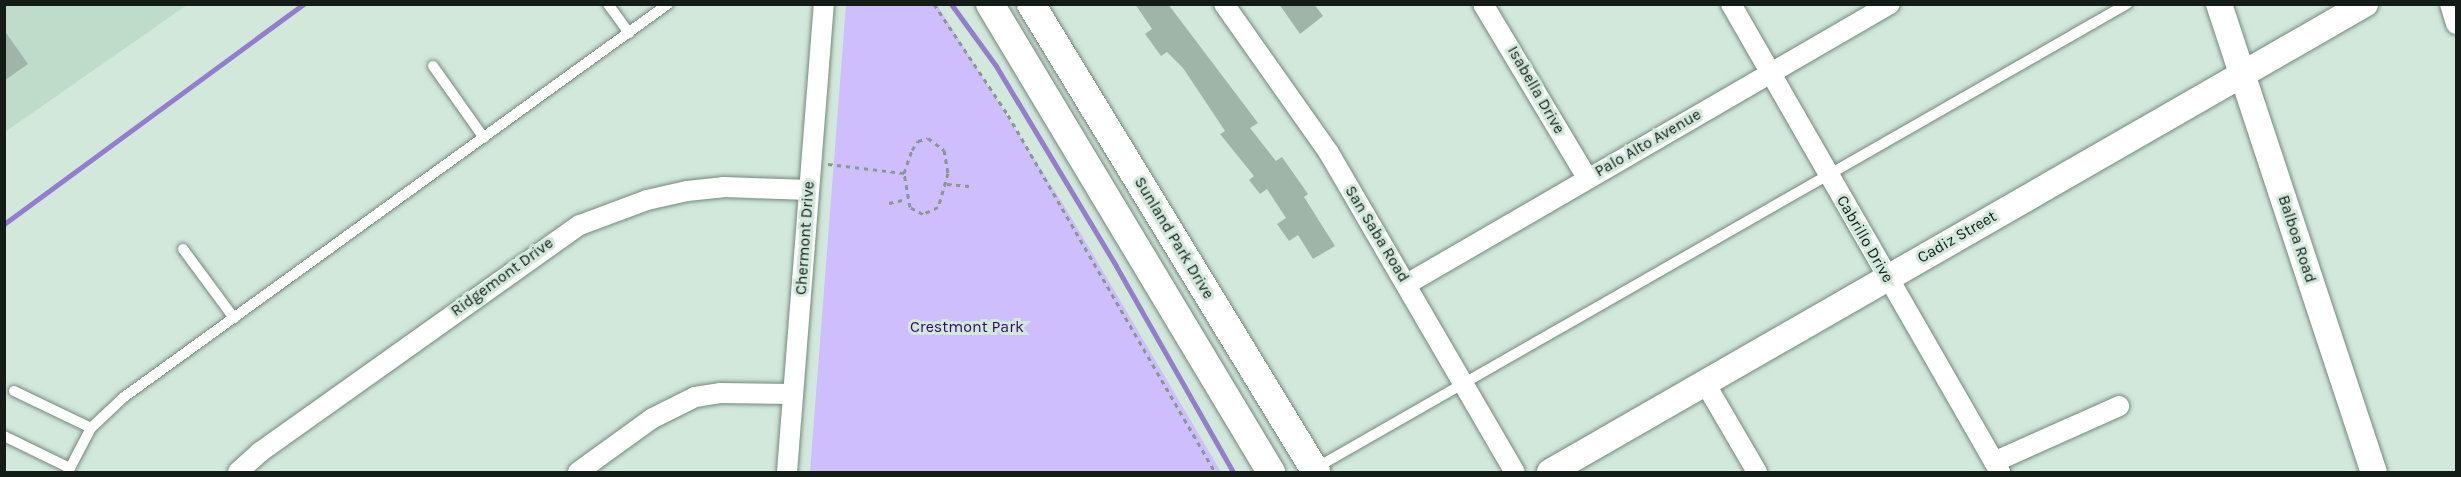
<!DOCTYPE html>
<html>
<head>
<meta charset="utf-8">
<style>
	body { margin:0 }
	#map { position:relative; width:2461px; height:477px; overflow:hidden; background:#d1e8db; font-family:Karla,sans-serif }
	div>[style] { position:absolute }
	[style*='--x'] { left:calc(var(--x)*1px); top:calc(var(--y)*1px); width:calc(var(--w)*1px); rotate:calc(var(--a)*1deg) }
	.built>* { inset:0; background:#bfdccb }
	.green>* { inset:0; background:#cebefe }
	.stream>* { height:5px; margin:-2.5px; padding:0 2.5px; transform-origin:2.5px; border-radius:2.5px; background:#947dcd }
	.building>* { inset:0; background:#9fb5a8 }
	.path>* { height:3px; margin-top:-1.5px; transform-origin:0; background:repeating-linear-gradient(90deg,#87998f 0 4.5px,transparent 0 9px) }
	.roads { filter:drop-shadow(0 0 2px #74897d) drop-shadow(0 0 2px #74897d) }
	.service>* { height:10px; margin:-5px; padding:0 5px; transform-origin:5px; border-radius:5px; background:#fff }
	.minor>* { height:20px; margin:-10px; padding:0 10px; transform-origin:10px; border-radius:10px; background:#fff }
	.tertiary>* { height:26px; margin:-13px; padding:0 13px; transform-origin:13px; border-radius:13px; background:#fff }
	.secondary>* { height:28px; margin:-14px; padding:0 14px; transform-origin:14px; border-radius:14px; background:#fff }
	span { translate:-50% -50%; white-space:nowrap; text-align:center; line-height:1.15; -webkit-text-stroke:6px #d1e8db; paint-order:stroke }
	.street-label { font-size:16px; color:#141c17 }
	.park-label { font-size:16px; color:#350569 }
	.frame { position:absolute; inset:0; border:6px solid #141c17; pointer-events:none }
</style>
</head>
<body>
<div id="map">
	<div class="built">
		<div style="clip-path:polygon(5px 5px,187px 5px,5px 132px)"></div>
	</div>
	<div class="green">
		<div style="clip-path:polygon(846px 5px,937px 5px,1068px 212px,1221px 472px,810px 472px)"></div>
	</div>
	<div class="stream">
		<div style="--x:951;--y:4;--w:77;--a:54"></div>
		<div style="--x:996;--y:66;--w:233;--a:59"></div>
		<div style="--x:1116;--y:266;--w:237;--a:60.4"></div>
		<div style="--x:4;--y:224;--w:372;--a:-36.3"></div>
	</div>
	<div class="building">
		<div style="clip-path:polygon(1135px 4px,1168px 4px,1258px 123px,1250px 128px,1276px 161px,1282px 157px,1308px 194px,1304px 197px,1335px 246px,1313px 259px,1298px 235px,1289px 241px,1277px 224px,1286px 218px,1267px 189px,1260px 194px,1249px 180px,1254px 176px,1220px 134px,1225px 131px,1183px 68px,1167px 52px,1161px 56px,1145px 34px,1152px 29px)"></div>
		<div style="clip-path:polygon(1279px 4px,1314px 4px,1323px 16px,1300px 34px)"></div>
		<div style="clip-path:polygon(4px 30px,28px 64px,4px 81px)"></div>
	</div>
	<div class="path">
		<div style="--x:934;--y:4;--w:133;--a:56.3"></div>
		<div style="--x:1008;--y:115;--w:413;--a:59.9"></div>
		<div style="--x:928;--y:138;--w:20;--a:37"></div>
		<div style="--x:944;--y:150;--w:23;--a:80"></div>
		<div style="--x:948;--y:173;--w:35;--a:106"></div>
		<div style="--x:938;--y:207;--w:17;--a:155"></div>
		<div style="--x:923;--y:214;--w:15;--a:-152"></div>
		<div style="--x:910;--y:207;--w:35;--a:-100"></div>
		<div style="--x:904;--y:173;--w:24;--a:-71"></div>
		<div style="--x:912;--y:150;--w:11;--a:-56"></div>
		<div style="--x:918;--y:141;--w:10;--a:-17"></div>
		<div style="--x:828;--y:164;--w:77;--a:6.8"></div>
		<div style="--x:947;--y:184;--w:22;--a:5"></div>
		<div style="--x:889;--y:203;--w:17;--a:-13"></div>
	</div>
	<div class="roads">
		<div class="service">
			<div style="--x:608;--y:4;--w:36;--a:54"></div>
			<div style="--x:433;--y:66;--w:88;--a:54.7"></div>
			<div style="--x:183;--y:249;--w:86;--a:53.5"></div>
			<div style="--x:14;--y:391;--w:85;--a:25.7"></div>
			<div style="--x:4;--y:436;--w:73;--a:25.9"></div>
			<div style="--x:1314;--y:469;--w:937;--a:-29.77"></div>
			<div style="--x:68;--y:472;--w:50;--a:-62.4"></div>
			<div style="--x:91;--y:428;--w:45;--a:-43.2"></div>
			<div style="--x:124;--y:397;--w:671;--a:-35.85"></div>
		</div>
		<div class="minor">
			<div style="--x:1224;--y:4;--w:182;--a:54.8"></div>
			<div style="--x:1329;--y:153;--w:369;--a:59.8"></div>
			<div style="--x:1483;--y:4;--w:203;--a:59.1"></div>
			<div style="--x:1731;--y:4;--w:540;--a:60.11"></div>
			<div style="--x:2450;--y:4;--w:21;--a:73"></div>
			<div style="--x:1407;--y:284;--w:558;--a:-30.1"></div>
			<div style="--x:1705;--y:383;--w:103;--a:59.7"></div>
			<div style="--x:1994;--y:462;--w:137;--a:-24.1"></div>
			<div style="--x:238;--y:472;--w:30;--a:-42"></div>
			<div style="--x:260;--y:452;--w:392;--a:-35.4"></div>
			<div style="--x:580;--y:225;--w:72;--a:-20.5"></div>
			<div style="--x:647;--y:200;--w:41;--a:-12.7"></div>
			<div style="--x:687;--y:191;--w:36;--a:-6"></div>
			<div style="--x:723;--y:187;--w:86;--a:2"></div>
			<div style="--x:578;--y:472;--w:92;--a:-35.8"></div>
			<div style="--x:653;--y:418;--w:47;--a:-26.6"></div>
			<div style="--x:695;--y:397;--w:25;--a:-9"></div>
			<div style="--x:720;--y:393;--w:73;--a:0.8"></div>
			<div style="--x:787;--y:472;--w:469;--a:-85.5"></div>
		</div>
		<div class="tertiary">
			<div style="--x:2219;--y:4;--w:493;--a:71.7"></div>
			<div style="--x:1550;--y:472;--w:940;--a:-29.87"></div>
		</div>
		<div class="secondary">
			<div style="--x:990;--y:4;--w:546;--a:59.02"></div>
			<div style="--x:1031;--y:4;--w:548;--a:58.66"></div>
		</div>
	</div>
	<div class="street-label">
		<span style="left:1536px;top:90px;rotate:60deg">Isabella Drive</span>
		<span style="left:1648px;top:143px;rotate:-30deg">Palo Alto Avenue</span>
		<span style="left:1377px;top:234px;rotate:59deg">San Saba Road</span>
		<span style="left:1957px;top:237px;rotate:-30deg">Cadiz Street</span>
		<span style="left:805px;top:238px;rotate:-86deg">Chermont Drive</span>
		<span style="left:1174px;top:238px;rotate:59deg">Sunland Park Drive</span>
		<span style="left:1865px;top:239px;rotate:60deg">Cabrillo Drive</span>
		<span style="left:2297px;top:239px;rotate:72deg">Balboa Road</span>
		<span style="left:502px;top:277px;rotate:-36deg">Ridgemont Drive</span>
	</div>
	<div class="park-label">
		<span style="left:967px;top:327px">Crestmont Park</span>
	</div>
	<div class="frame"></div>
</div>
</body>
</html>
